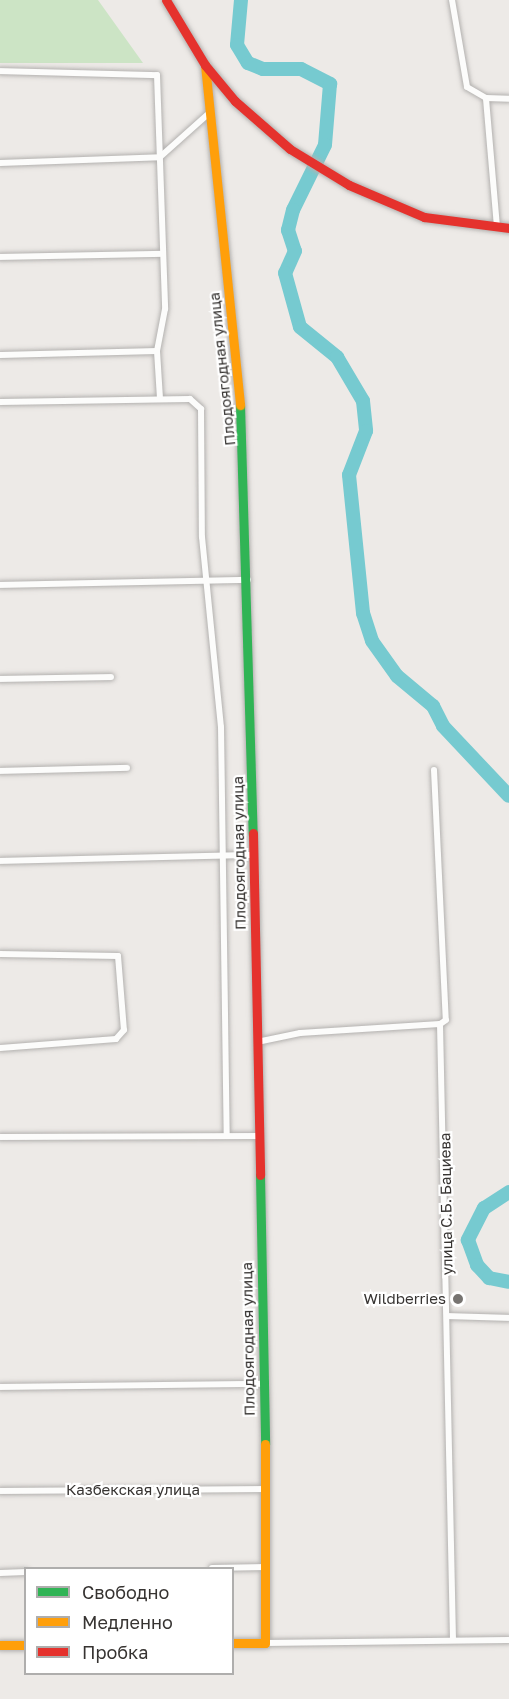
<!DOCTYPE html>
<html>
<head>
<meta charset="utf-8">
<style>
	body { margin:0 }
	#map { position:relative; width:509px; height:1699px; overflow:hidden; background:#edeae7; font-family:"Golos Text",sans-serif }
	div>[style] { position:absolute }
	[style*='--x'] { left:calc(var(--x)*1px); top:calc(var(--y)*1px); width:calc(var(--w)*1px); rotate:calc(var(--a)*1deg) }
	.green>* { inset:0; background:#cce4c5 }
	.river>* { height:14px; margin:-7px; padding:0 7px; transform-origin:7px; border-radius:7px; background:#76cad0 }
	.roads { filter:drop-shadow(0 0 2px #b3b1af) drop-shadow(0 0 2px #b3b1af) }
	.street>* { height:6px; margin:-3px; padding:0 3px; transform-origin:3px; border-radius:3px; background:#fcfcfb }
	.fast>* { height:9px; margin:-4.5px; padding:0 4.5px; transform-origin:4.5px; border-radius:4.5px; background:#30b455 }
	.slow>* { height:9px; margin:-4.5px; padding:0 4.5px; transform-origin:4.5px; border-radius:4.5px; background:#ff9f0a }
	.jam>* { height:9px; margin:-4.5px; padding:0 4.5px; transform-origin:4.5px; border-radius:4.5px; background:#e5322d }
	.dots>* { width:16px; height:16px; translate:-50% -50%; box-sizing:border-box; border:3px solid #fff; border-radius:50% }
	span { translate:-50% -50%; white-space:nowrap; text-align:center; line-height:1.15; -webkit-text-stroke:4.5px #fff; paint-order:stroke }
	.street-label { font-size:15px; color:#373432 }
	.poi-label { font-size:15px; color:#373432 }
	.right { translate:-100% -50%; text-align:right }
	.legend { position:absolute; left:24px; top:1567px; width:210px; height:108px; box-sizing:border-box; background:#fff; border:2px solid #afaead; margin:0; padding:8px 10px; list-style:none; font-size:18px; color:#373432 }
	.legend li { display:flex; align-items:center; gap:12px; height:30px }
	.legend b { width:30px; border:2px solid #afaead }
</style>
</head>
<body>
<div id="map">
	<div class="green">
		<div style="clip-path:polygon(0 0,98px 0,143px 63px,0 63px)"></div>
	</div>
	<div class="river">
		<div style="--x:241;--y:0;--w:45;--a:95.1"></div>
		<div style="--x:237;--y:45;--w:21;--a:59"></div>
		<div style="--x:248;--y:63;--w:16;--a:22"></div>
		<div style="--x:263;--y:69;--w:38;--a:0"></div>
		<div style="--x:301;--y:69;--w:33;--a:27"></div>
		<div style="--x:330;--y:84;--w:61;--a:94.7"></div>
		<div style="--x:325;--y:145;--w:72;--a:116.2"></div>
		<div style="--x:293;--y:210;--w:21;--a:104"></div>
		<div style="--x:288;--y:230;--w:22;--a:72"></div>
		<div style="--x:295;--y:251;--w:24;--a:114"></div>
		<div style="--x:285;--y:273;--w:56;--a:74.5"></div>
		<div style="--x:300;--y:327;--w:48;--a:39"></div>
		<div style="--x:337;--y:357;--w:51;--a:59.4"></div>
		<div style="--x:363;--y:401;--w:30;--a:84"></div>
		<div style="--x:366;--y:431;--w:47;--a:111.1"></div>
		<div style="--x:349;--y:475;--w:139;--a:84.2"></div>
		<div style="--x:363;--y:613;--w:29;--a:72"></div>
		<div style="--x:372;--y:641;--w:43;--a:54.5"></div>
		<div style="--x:397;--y:676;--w:47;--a:39.8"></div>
		<div style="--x:433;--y:706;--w:22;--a:63"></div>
		<div style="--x:443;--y:726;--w:96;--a:46.7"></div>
		<div style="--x:509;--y:1192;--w:30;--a:147"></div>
		<div style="--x:484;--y:1208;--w:36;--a:117"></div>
		<div style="--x:468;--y:1240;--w:27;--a:70"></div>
		<div style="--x:477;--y:1265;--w:18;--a:47"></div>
		<div style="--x:489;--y:1278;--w:20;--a:11"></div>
	</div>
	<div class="roads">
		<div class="street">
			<div style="--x:452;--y:0;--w:88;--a:80.2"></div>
			<div style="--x:467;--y:87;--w:22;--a:30"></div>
			<div style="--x:0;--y:71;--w:157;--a:1.5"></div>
			<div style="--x:157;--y:75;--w:234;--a:88"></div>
			<div style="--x:165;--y:309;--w:43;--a:100.8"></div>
			<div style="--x:157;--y:351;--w:48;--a:86.4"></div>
			<div style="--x:0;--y:163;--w:160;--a:-2.1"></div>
			<div style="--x:160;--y:157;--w:63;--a:-41.8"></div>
			<div style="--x:497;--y:227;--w:129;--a:-94.9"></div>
			<div style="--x:486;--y:98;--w:23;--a:2"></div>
			<div style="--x:0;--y:257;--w:163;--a:-1.1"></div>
			<div style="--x:0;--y:355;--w:157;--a:-1.5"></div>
			<div style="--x:0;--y:402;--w:190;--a:-0.9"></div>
			<div style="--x:190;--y:399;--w:15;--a:42"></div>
			<div style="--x:201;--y:409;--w:128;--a:89.6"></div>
			<div style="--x:202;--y:537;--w:191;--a:84.3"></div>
			<div style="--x:221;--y:727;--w:409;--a:89.2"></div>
			<div style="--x:0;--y:585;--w:248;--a:-1.2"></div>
			<div style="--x:0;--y:679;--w:111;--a:-1"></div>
			<div style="--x:434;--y:770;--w:250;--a:87.3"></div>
			<div style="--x:446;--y:1020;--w:7;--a:146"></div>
			<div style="--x:440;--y:1024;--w:616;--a:88.79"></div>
			<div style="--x:0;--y:771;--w:127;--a:-1.4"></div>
			<div style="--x:0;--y:861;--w:254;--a:-1.4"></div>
			<div style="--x:0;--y:954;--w:118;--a:1"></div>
			<div style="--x:118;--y:956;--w:74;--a:85.4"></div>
			<div style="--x:124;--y:1030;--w:12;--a:132"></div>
			<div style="--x:116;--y:1039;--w:116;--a:175.6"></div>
			<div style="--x:257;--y:1042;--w:44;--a:-11.8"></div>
			<div style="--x:300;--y:1033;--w:140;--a:-3.7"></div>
			<div style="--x:0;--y:1137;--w:258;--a:-0.2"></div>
			<div style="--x:449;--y:1316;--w:60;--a:1.9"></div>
			<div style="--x:0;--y:1387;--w:263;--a:-0.7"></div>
			<div style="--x:0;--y:1491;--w:266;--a:-0.4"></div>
			<div style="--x:212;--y:1568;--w:54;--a:-1.1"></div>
			<div style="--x:0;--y:1573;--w:26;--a:-2"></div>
			<div style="--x:265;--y:1643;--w:244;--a:-0.7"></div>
		</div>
		<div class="fast">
			<div style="--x:240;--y:405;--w:428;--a:88.3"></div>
			<div style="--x:260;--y:1175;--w:269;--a:88.9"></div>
		</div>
		<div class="slow">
			<div style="--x:205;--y:65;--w:342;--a:84.1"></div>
			<div style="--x:232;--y:1643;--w:33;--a:0"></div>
			<div style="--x:265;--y:1643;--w:199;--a:-90"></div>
			<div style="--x:0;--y:1645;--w:26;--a:0"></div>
		</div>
		<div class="jam">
			<div style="--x:166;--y:0;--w:76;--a:59"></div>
			<div style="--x:205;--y:65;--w:47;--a:50.2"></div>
			<div style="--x:235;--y:101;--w:73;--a:41.1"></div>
			<div style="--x:290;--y:149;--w:69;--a:31.4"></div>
			<div style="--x:349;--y:185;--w:82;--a:23.1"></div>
			<div style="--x:424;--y:217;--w:86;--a:7.4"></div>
			<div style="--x:253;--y:833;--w:342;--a:88.8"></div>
		</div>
	</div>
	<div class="dots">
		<div style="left:458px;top:1299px;background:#777471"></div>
	</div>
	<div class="street-label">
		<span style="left:222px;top:369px;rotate:-96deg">Плодоягодная улица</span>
		<span style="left:239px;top:853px;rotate:-91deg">Плодоягодная улица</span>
		<span style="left:446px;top:1204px;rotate:-91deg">улица С.Б. Бациева</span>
		<span style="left:248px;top:1339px;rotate:-91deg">Плодоягодная улица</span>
		<span style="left:133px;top:1490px">Казбекская улица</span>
	</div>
	<div class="poi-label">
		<span class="right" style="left:446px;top:1299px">Wildberries</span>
	</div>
	<ul class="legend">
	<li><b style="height:8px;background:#30b455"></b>Свободно</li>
	<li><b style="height:8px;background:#ff9f0a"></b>Медленно</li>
	<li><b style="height:8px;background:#e5322d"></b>Пробка</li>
	</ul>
</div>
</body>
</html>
